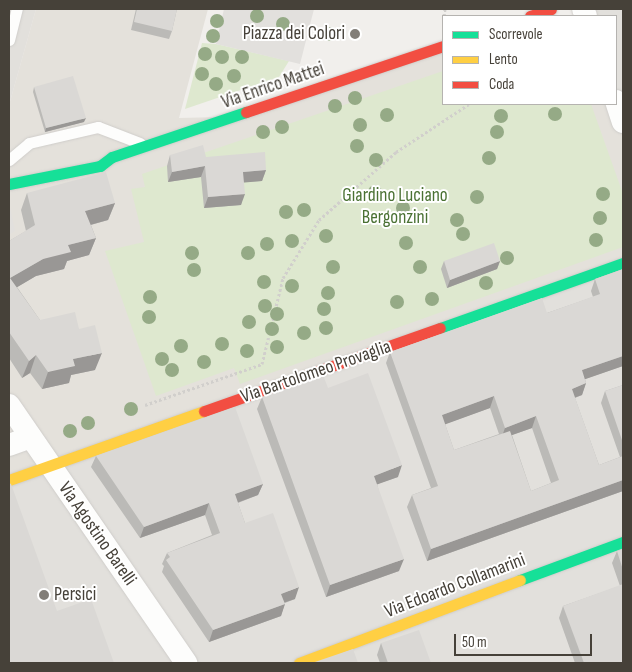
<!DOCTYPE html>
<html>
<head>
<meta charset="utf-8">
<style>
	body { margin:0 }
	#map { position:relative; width:632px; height:672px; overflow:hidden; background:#f1efec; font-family:"Sofia Sans Condensed",sans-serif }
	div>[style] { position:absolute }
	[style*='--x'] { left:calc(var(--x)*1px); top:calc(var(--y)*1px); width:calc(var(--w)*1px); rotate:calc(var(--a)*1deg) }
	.residential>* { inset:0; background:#e4e1db }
	.industrial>* { inset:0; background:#e2e0dc }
	.green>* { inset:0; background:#dee8cf }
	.parking>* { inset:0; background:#e2e0dd }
	.path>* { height:3px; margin-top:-1.5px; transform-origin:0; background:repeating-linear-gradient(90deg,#d1cfcc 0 2.5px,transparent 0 5px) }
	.roads { filter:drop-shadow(0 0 1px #cfcdca) drop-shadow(0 0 1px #cfcdca) }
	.lane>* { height:11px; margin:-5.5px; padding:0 5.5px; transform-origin:5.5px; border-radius:5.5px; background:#fdfdfc }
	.street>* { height:22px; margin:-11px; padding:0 11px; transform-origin:11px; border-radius:11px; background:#fdfdfc }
	.fast>* { height:11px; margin:-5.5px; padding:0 5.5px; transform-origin:5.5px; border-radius:5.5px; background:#16e098 }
	.slow>* { height:11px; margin:-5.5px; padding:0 5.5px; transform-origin:5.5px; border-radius:5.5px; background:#ffcf43 }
	.jam>* { height:11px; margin:-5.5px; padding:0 5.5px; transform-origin:5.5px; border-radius:5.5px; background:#f24e42 }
	.trees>* { width:14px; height:14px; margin:-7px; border-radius:50%; background:#95aa86 }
	.wall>* { inset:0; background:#bbbab7 }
	.shaded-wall>* { inset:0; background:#999795 }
	.building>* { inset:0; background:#dad8d5 }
	.dots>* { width:14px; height:14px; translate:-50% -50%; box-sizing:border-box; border:2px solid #fff; border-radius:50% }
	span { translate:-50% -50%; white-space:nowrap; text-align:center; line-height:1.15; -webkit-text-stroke:4px #fff; paint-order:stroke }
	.poi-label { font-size:19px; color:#464139 }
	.right { translate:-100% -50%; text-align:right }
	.left { translate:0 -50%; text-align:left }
	.street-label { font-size:19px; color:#464139 }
	.park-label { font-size:19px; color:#4a7133 }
	.frame { position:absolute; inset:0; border:10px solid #464139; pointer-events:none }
	.legend { position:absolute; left:442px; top:15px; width:175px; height:90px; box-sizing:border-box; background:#fff; border:1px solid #b5b3b0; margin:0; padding:6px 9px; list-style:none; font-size:15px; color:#464139 }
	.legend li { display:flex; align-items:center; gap:10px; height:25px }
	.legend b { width:25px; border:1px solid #b5b3b0 }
	.scale { position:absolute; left:454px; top:634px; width:138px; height:22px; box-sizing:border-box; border:2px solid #464139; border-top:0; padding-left:6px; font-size:15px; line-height:18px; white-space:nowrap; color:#464139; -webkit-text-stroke:4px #fff; paint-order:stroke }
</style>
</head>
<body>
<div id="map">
	<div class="residential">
		<div style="clip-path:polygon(36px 9px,208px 9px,179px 118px,220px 117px,443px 42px,443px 104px,614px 104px,623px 128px,623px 259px,9px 476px,9px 105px)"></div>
	</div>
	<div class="industrial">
		<div style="clip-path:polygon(9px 9px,36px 9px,9px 105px)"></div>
		<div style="clip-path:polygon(579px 9px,623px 9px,623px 128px,616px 104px,616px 16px,582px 16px)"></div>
		<div style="clip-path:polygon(623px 259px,623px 663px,9px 663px,9px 476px)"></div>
	</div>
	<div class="green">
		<div style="clip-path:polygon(202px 43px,216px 44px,289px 61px,279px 77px,185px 109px)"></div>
		<div style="clip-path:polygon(443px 71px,443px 104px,591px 104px,623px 194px,623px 247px,240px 384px,234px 368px,156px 396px,105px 251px,144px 242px,131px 189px,145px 187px,142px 174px)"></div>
	</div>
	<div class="parking">
		<div style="clip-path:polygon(224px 9px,314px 9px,300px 64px,216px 44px)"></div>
		<div style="clip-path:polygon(9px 203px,15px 231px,9px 235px)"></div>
	</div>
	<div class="path">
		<div style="--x:444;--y:16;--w:7;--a:-82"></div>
		<div style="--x:145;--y:405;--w:124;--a:-19.3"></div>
		<div style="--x:262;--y:364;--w:89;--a:-76.3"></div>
		<div style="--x:283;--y:278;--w:68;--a:-58.2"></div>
		<div style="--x:319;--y:220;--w:103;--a:-41.4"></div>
		<div style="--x:396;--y:152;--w:87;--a:-33.3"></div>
	</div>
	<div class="roads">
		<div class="lane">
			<div style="--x:9;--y:40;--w:32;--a:-76"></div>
			<div style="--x:9;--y:160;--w:26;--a:-40"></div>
			<div style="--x:29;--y:143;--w:71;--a:-13.1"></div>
			<div style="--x:98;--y:127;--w:45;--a:20.9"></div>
		</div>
		<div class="street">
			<div style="--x:583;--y:9;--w:8;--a:67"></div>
			<div style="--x:616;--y:101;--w:22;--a:72"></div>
			<div style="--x:9;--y:405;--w:313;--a:55.5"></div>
			<div style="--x:9;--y:445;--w:23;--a:-20"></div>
		</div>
		<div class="fast">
			<div style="--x:9;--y:184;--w:93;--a:-11.2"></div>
			<div style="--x:100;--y:166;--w:15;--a:-37"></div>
			<div style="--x:112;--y:157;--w:141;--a:-18.6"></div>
			<div style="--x:440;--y:328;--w:194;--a:-19.6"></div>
			<div style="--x:520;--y:580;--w:110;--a:-20.3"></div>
		</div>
		<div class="slow">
			<div style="--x:9;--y:480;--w:207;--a:-19.5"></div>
			<div style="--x:299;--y:663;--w:236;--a:-20.6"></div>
		</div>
		<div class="jam">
			<div style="--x:530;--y:16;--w:22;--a:-18"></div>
			<div style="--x:246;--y:112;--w:208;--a:-18.5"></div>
			<div style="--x:204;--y:411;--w:250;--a:-19.4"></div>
		</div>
	</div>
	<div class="trees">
		<div style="left:257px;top:16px"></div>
		<div style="left:217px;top:21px"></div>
		<div style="left:283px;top:24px"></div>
		<div style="left:330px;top:34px"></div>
		<div style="left:213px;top:36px"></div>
		<div style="left:205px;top:54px"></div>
		<div style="left:222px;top:57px"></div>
		<div style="left:242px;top:57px"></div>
		<div style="left:202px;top:74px"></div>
		<div style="left:234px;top:76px"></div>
		<div style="left:216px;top:84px"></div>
		<div style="left:355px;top:98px"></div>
		<div style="left:335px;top:106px"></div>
		<div style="left:555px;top:114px"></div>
		<div style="left:387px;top:115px"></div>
		<div style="left:501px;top:116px"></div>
		<div style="left:360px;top:125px"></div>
		<div style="left:282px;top:127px"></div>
		<div style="left:263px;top:132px"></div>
		<div style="left:497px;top:132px"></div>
		<div style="left:357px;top:146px"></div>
		<div style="left:489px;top:158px"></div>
		<div style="left:376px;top:160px"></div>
		<div style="left:375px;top:192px"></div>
		<div style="left:603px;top:194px"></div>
		<div style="left:477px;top:197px"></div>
		<div style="left:403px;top:208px"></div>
		<div style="left:304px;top:210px"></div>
		<div style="left:286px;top:212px"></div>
		<div style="left:600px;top:218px"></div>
		<div style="left:457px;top:220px"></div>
		<div style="left:463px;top:234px"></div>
		<div style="left:326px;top:236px"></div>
		<div style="left:596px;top:240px"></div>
		<div style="left:292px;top:241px"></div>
		<div style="left:406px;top:243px"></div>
		<div style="left:267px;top:244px"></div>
		<div style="left:192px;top:253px"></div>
		<div style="left:248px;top:253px"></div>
		<div style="left:507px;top:258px"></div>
		<div style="left:333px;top:267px"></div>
		<div style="left:420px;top:267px"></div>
		<div style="left:194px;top:270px"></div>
		<div style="left:264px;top:282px"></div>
		<div style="left:486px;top:283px"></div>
		<div style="left:292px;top:286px"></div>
		<div style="left:328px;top:293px"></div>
		<div style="left:150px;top:297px"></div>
		<div style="left:432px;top:299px"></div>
		<div style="left:397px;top:302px"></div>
		<div style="left:265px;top:306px"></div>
		<div style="left:324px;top:309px"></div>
		<div style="left:277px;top:314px"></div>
		<div style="left:149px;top:317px"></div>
		<div style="left:249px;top:322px"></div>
		<div style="left:326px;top:328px"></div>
		<div style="left:272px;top:329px"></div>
		<div style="left:304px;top:333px"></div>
		<div style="left:222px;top:344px"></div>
		<div style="left:181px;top:346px"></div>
		<div style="left:277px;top:347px"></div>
		<div style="left:247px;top:351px"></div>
		<div style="left:162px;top:359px"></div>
		<div style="left:204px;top:362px"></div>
		<div style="left:172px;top:370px"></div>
		<div style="left:131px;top:409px"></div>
		<div style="left:88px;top:423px"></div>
		<div style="left:70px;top:431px"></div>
	</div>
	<div class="wall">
		<div style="clip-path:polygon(136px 9px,177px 9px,172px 31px,169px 39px,131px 30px)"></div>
		<div style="clip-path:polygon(34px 87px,84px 122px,45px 132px,33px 92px)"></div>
		<div style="clip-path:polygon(170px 155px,206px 157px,266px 170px,262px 181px,244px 182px,241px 205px,204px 208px,201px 177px,168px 182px,167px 166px)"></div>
		<div style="clip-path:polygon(27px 193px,115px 203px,108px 220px,91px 225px,96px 238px,89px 255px,67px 261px,64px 269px,36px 276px,17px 287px,40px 320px,79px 329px,95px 370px,71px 375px,69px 383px,42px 389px,30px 373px,22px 378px,9px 358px,9px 241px,26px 231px,21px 210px)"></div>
		<div style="clip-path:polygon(444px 261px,500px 261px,497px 269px,447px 288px,441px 269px)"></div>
		<div style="clip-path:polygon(evenodd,623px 269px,623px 366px,585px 379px,586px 383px,582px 395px,575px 398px,599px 465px,620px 457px,601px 403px,605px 391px,623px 385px,623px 491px,427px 561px,407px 507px,412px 495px,431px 488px,386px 363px,390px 352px,547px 313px,593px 297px,591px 291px,595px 279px,623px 269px,490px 408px,499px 434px,454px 450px,445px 424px,490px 408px,623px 269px,532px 428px,551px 483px,531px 491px,512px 435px,532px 428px)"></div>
		<div style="clip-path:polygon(328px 388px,398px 477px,377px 484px,399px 571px,326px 597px,257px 409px,262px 397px)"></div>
		<div style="clip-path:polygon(96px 456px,263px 484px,258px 495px,238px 503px,245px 523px,295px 599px,285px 603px,281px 616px,209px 642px,162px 572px,164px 566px,162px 564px,167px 553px,212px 535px,205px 515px,140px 538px,91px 467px)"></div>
		<div style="clip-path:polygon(623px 549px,623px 663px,575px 663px,559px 618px,563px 606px,620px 586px,612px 563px,617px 551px)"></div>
		<div style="clip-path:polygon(381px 643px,431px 663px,380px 663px,377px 655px)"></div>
	</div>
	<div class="shaded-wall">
		<div style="clip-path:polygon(86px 118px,84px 122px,45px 132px,46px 128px)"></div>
		<div style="clip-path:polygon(205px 166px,201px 177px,168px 182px,172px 172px)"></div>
		<div style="clip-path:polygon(266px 170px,262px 181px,239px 183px,243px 172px)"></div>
		<div style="clip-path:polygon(245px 194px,241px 205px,204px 208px,208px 197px)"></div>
		<div style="clip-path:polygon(115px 203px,108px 220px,79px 228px,85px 211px)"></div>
		<div style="clip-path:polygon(96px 238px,89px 255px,67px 261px,64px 269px,36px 276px,9px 292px,10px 278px,43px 259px,68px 245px)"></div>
		<div style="clip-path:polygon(500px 261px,497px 269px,447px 288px,450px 280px)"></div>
		<div style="clip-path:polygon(102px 353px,95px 370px,71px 375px,69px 383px,42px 389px,48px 372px,73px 359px)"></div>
		<div style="clip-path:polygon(36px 355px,30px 373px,22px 378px,29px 361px)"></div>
		<div style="clip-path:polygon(623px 356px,623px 366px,577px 382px,582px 370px)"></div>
		<div style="clip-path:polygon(586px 383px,582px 395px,568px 400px,572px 389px)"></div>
		<div style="clip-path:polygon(494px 396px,490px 408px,438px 427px,442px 415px)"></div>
		<div style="clip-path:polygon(536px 416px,532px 428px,501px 439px,505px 428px)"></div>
		<div style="clip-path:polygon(402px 465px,398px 477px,370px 487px,374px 476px)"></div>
		<div style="clip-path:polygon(623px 480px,623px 491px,427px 561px,431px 549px)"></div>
		<div style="clip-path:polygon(263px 484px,258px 495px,231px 505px,235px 494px)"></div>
		<div style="clip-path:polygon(209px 503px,205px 515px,140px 538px,144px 527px)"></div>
		<div style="clip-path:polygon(404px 559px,399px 571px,326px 597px,330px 585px)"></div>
		<div style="clip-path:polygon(299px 587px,295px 599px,277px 605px,281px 594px)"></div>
		<div style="clip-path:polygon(285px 604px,281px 616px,209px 642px,213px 630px)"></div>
	</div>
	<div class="building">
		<div style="clip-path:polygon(137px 9px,177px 9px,172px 31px,134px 22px)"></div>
		<div style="clip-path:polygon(73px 76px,86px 118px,46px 128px,34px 87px)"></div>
		<div style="clip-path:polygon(203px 145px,206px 157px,265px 152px,266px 170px,243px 172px,245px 194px,208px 197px,205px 166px,172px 172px,170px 155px)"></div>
		<div style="clip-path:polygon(106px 172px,115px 203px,85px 211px,96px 238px,68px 245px,71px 252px,43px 259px,10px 278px,40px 320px,75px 312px,79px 329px,95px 325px,102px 353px,73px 359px,75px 366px,48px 372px,36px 355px,29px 361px,9px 332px,9px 241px,35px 225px,27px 193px)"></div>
		<div style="clip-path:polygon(494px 243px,500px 261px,450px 280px,444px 261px)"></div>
		<div style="clip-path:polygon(evenodd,623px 269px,623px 356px,582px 370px,586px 383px,572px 389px,599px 465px,623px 456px,623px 480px,431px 549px,412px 495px,438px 486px,390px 352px,542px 298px,547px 313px,600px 294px,595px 279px,623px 269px,494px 396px,505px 428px,536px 416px,559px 480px,531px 491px,510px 431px,454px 450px,442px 415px,494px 396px)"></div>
		<div style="clip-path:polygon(368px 373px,402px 465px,374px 476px,404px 559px,330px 585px,262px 397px,323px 375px,328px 388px)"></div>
		<div style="clip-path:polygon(623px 385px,623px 443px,605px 391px)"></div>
		<div style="clip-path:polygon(235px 407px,263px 484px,235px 494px,245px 523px,273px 513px,299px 587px,281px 594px,285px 604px,213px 630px,166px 560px,170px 557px,167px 553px,220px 533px,209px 503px,144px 527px,96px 456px)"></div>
		<div style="clip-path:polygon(9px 483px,11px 484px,57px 611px,91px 599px,114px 663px,9px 663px)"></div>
		<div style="clip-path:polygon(623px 549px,623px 570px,617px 551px)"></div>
		<div style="clip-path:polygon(623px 584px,623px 663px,584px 663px,563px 606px)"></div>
		<div style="clip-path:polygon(419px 630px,431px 663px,388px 663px,381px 643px)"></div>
		<div style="clip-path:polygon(353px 649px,358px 663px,312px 663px)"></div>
	</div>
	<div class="dots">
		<div style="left:355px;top:34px;background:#827e78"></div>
		<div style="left:44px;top:595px;background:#827e78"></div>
	</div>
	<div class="poi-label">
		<span class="right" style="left:345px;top:34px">Piazza dei Colori</span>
		<span class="left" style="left:54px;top:595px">Persici</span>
	</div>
	<div class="street-label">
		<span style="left:273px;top:86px;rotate:-19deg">Via Enrico Mattei</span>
		<span style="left:316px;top:372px;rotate:-19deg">Via Bartolomeo Provaglia</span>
		<span style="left:97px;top:534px;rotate:55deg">Via Agostino Barelli</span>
		<span style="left:455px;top:586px;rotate:-21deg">Via Edoardo Collamarini</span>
	</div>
	<div class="park-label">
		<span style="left:395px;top:207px">Giardino Luciano<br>Bergonzini</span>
	</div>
	<div class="frame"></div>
	<ul class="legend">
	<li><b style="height:6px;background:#16e098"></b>Scorrevole</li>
	<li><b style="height:6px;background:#ffcf43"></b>Lento</li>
	<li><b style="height:6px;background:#f24e42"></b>Coda</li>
	</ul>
	<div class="scale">50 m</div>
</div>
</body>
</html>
